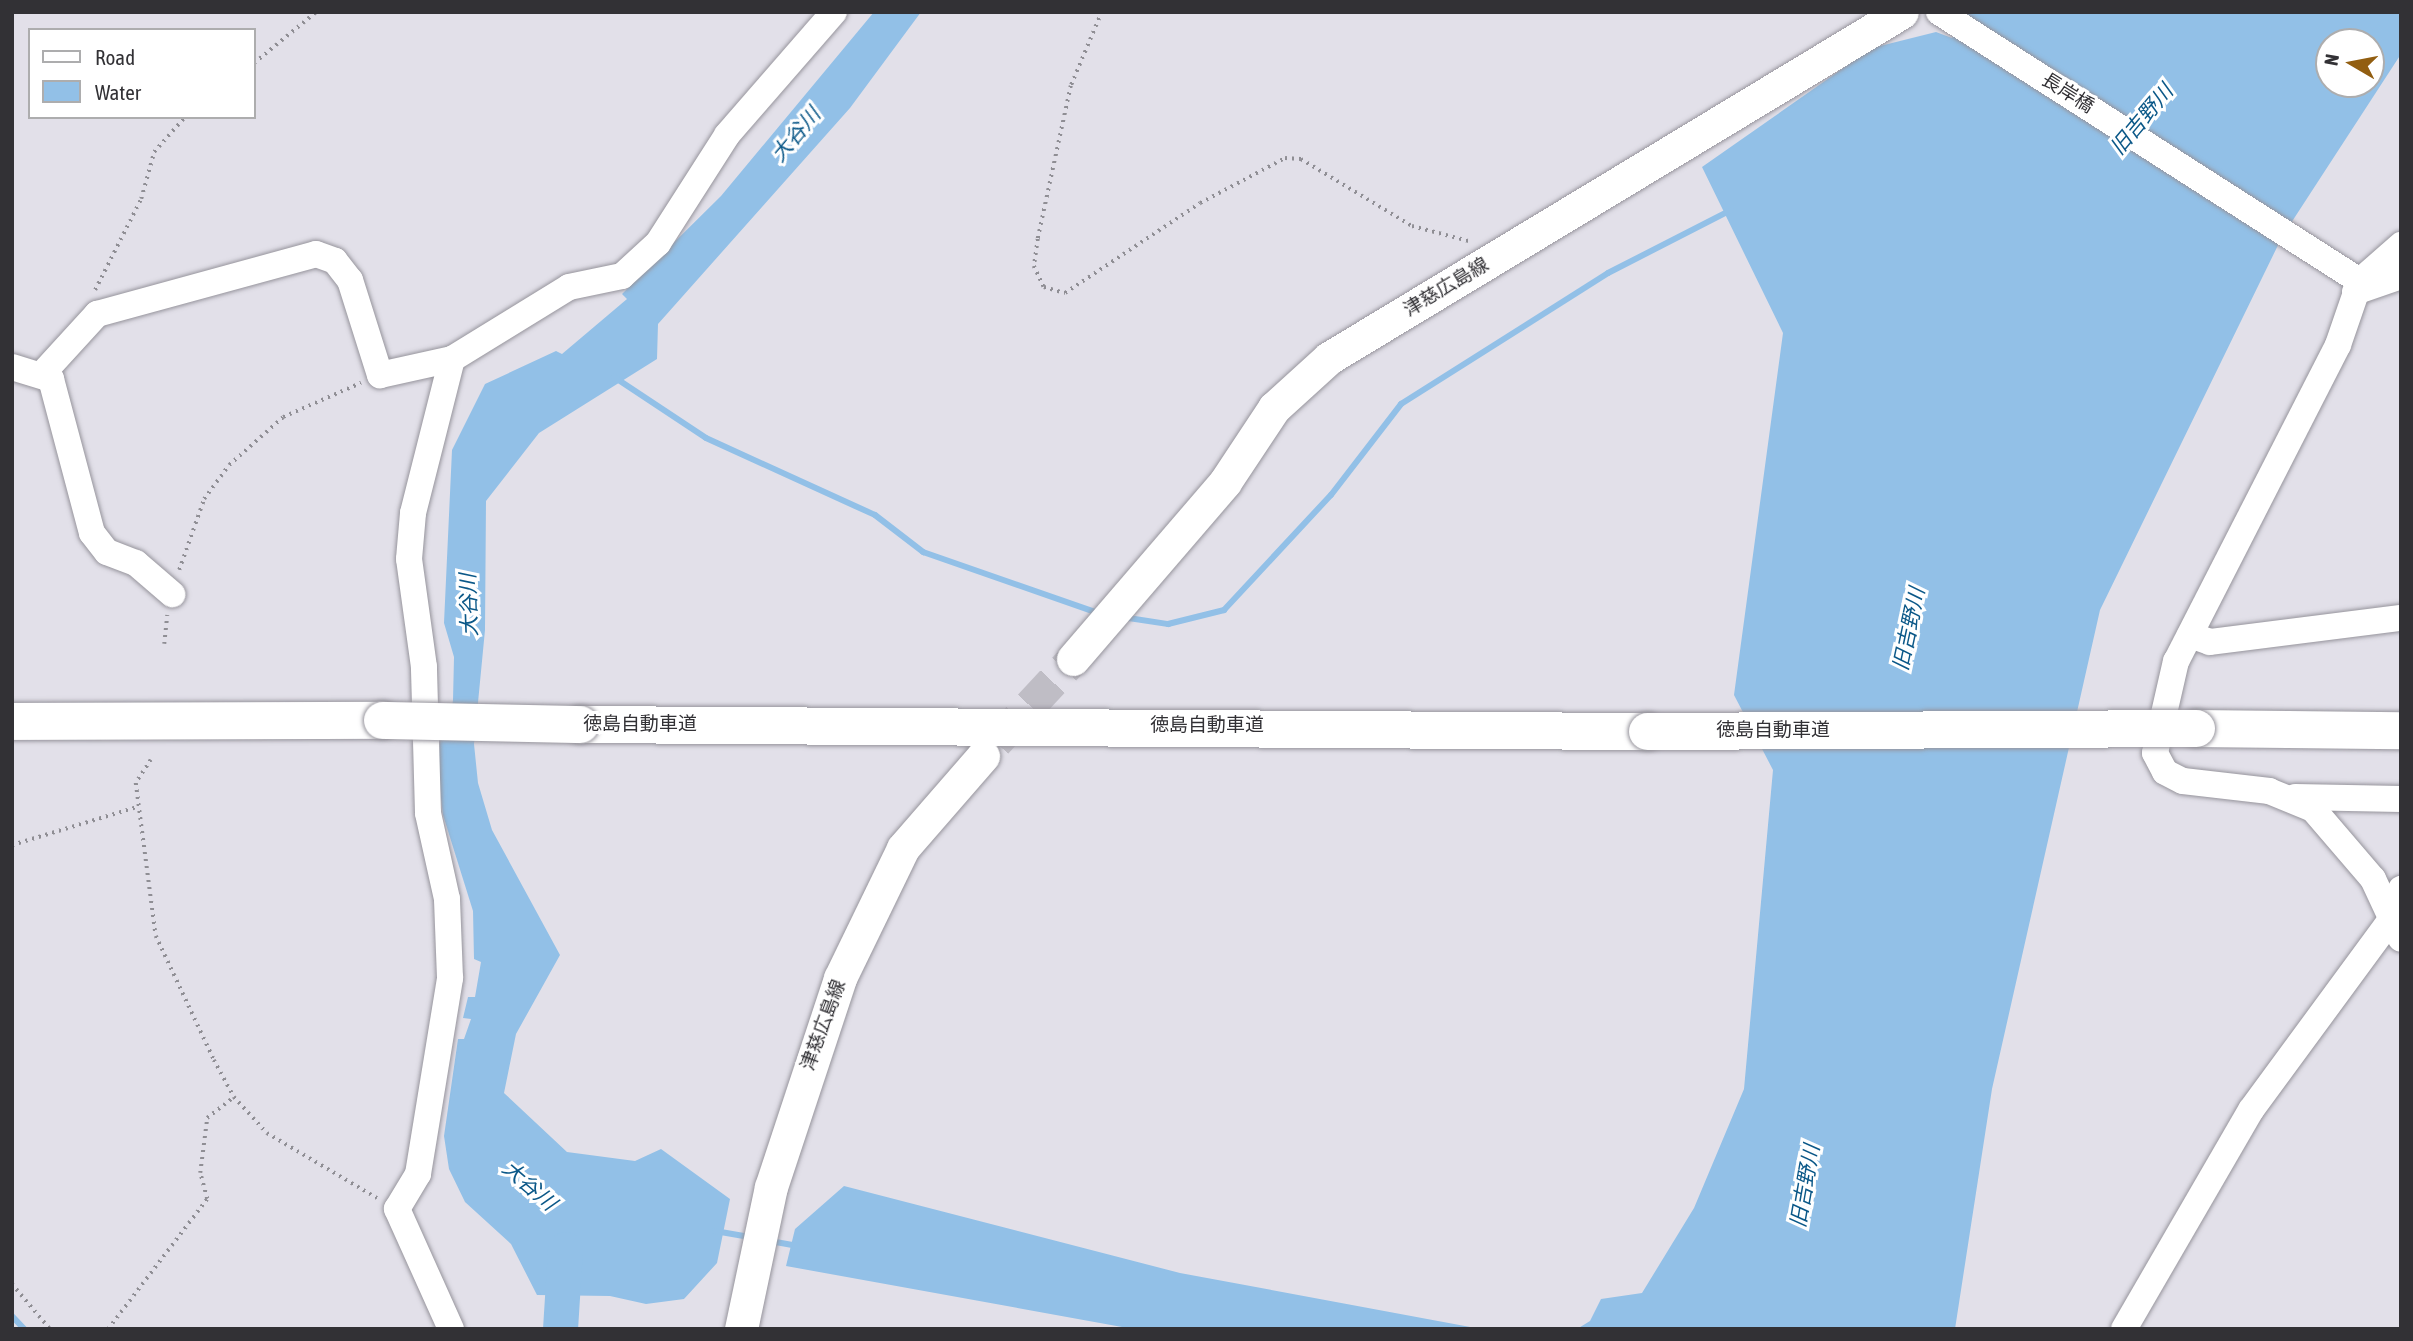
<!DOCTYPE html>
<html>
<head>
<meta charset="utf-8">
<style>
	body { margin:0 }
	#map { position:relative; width:2413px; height:1341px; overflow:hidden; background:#e2e0e9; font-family:"Asap Condensed","Noto Sans JP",sans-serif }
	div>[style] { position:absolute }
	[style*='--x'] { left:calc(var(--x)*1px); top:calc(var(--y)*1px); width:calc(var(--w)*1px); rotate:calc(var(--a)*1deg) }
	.water>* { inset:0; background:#92c0e7 }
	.stream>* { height:6px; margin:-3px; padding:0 3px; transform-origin:3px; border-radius:3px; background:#92c0e7 }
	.river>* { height:35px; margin:-17.5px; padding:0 17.5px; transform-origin:17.5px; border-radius:17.5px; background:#92c0e7 }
	.major-tunnel>* { height:33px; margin-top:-16.5px; transform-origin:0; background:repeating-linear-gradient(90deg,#bfbdc5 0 33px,transparent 0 50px) }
	.path>* { height:3.5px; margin-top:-1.75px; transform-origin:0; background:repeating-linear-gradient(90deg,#8f8e94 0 2px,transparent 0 7px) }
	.roads { filter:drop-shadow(0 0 2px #96949c) drop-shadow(0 0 2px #96949c) }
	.minor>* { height:26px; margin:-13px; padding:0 13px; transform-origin:13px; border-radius:13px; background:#fff }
	.major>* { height:33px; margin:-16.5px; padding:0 16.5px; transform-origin:16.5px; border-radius:16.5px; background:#fff }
	.highway>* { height:37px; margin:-18.5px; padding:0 18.5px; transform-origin:18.5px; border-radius:18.5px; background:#fff }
	.bridges { filter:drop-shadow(0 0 2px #96949c) drop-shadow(0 0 2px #96949c) }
	.highway-bridge>* { height:37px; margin:-18.5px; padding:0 18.5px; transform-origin:18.5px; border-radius:18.5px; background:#fff }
	span { translate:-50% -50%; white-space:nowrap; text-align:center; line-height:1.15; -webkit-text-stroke:6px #fff; paint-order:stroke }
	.street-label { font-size:19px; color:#323135 }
	.water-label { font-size:21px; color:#0b5888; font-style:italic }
	.frame { position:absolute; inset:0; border:14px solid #323135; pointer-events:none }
	.legend { position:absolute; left:28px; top:28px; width:228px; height:91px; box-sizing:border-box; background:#fff; border:2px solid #adadae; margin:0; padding:9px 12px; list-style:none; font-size:21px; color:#323135 }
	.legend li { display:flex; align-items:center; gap:14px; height:35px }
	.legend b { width:35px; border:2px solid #adadae }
	.north { position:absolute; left:2315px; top:28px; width:70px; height:70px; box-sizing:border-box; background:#fff; border:2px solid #adadae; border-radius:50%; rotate:280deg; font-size:19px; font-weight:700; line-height:28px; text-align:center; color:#323135 }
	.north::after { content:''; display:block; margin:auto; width:24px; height:32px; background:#925e11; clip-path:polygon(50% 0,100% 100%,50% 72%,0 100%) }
</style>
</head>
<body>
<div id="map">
	<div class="water">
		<div style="clip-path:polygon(874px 12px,921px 12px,850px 108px,658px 324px,657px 359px,539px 433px,486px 501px,485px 630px,474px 744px,478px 783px,492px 830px,560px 955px,516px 1034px,504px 1093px,567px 1152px,635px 1161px,661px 1149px,730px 1199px,717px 1263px,684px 1299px,646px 1304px,610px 1296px,537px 1295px,511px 1244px,465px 1202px,449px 1169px,444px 1136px,458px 1039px,464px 1039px,471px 1019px,463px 1018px,468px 997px,475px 997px,481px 962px,474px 959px,473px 911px,443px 815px,438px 773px,440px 739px,448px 739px,453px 700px,454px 657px,444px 623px,452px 450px,485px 384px,556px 351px,562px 354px,627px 299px,622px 294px,721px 196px)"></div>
		<div style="clip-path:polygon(evenodd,1969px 12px,2401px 12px,2401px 54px,2282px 237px,2100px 610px,1992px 1089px,1955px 1329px,1577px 1329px,1590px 1321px,1601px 1299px,1642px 1293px,1694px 1208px,1744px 1089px,1773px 770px,1734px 695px,1783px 333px,1702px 167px,1872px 48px,1936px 32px,1952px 38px,1969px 12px,2329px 42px,2371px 42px,2371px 84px,2329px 84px,2329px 42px)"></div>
		<div style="clip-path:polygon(844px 1186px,1180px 1273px,1481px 1329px,1133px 1329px,786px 1266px,795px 1229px)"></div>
	</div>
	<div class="stream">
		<div style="--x:614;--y:377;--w:110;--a:33.5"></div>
		<div style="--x:706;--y:438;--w:186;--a:24.5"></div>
		<div style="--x:875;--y:515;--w:61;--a:37.6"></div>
		<div style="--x:923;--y:552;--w:185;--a:19.2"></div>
		<div style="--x:1122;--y:617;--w:47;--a:8.7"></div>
		<div style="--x:1168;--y:624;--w:58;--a:-14"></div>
		<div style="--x:1224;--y:610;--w:157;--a:-47.1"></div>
		<div style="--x:1331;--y:495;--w:115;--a:-52.4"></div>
		<div style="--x:1401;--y:404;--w:245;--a:-32.3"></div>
		<div style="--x:1608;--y:273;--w:138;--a:-27.1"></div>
		<div style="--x:715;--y:1231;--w:35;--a:10"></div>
		<div style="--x:770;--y:1241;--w:27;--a:10"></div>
		<div style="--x:12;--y:1316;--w:18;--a:47"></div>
	</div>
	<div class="river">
		<div style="--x:560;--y:1329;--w:80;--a:-86.4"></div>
	</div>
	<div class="major-tunnel">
		<div style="--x:996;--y:742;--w:113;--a:-47.1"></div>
	</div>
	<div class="path">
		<div style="--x:1102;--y:12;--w:80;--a:112.7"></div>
		<div style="--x:1071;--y:86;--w:157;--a:102.2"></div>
		<div style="--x:1038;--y:239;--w:27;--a:98"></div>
		<div style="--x:1034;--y:266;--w:23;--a:65"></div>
		<div style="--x:1044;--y:287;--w:22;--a:16"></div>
		<div style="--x:1065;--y:293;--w:162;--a:-33.7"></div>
		<div style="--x:1200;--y:203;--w:96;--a:-27.9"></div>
		<div style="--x:1285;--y:158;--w:16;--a:4"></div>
		<div style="--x:1301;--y:159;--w:130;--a:31.1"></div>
		<div style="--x:1412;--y:226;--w:62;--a:14.9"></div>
		<div style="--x:254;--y:63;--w:80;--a:-39.4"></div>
		<div style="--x:95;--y:290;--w:102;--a:-63.2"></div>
		<div style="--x:141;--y:199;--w:49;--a:-74.5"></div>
		<div style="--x:154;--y:152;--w:47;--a:-48.5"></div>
		<div style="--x:179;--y:570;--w:75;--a:-70.6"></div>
		<div style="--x:204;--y:499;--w:42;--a:-53.7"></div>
		<div style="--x:229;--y:465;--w:72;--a:-41.6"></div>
		<div style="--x:283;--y:417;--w:85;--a:-23.6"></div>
		<div style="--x:164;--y:644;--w:29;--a:-84"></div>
		<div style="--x:151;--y:760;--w:27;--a:123"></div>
		<div style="--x:136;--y:783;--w:154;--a:82.6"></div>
		<div style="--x:156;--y:936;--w:137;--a:64.9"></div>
		<div style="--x:214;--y:1060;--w:42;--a:61.6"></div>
		<div style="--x:234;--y:1097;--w:49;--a:47.5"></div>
		<div style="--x:267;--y:1133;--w:128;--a:30.6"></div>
		<div style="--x:12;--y:845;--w:131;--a:-16.9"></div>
		<div style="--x:12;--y:1284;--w:59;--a:49.8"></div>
		<div style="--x:108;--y:1329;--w:163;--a:-52.7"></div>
		<div style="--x:207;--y:1199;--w:27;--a:-105"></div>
		<div style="--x:200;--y:1173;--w:55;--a:-82.7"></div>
		<div style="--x:207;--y:1118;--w:34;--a:-38"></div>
	</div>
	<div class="roads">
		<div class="minor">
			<div style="--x:1939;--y:12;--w:500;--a:32.6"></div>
			<div style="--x:2360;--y:281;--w:68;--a:109"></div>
			<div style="--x:2338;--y:345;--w:355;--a:117.1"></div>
			<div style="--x:2176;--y:661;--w:94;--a:102.9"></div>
			<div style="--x:2155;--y:753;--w:21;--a:62"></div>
			<div style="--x:2165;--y:772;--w:20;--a:27"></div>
			<div style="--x:2183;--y:781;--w:87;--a:6.6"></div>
			<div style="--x:2269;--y:791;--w:48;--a:22.2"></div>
			<div style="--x:2313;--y:809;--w:92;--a:49.4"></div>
			<div style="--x:2373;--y:879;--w:66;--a:65"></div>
			<div style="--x:2360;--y:281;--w:55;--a:-41.3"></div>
			<div style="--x:2355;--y:292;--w:49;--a:-19.2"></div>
			<div style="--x:12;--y:367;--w:41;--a:17.1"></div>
			<div style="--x:51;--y:379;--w:159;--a:75.1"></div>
			<div style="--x:92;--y:533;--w:24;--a:52"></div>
			<div style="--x:107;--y:552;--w:31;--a:21"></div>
			<div style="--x:136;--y:563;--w:48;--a:40.7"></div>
			<div style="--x:44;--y:372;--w:79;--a:-47.6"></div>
			<div style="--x:97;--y:314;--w:227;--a:-15.3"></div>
			<div style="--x:316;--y:254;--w:20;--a:20"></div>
			<div style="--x:335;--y:261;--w:24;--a:52"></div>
			<div style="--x:350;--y:280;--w:100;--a:72.5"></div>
			<div style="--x:380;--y:375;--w:74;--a:-12.5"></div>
			<div style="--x:452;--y:359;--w:137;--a:-31.6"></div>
			<div style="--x:569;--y:287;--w:54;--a:-11.7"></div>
			<div style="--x:622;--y:276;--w:49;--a:-42.5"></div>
			<div style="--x:658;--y:243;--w:128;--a:-57.4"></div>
			<div style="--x:727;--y:135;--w:163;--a:-49"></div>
			<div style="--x:2190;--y:635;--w:21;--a:19"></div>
			<div style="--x:2210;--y:642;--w:193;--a:-7.2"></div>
			<div style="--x:2295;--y:797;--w:106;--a:1.1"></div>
			<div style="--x:451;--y:1329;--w:132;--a:-114.2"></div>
			<div style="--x:397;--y:1209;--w:41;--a:-59"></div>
			<div style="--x:418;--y:1174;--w:199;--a:-80.7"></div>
			<div style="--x:450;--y:978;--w:79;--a:-92.2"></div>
			<div style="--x:447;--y:899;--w:88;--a:-102.5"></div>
			<div style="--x:428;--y:813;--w:146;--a:-91.6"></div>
			<div style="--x:424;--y:667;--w:109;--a:-97.9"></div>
			<div style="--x:409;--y:559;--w:46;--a:-85"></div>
			<div style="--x:413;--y:513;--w:159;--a:-75.8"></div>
			<div style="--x:2124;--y:1329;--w:253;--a:-59.9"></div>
			<div style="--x:2251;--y:1110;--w:235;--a:-53.7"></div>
			<div style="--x:2390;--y:921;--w:34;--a:-71"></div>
		</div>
		<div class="major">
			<div style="--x:1073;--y:659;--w:233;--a:-49.3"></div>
			<div style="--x:1225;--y:482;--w:89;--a:-56.5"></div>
			<div style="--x:1274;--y:408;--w:74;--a:-42.3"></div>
			<div style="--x:1329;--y:358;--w:669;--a:-31.13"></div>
			<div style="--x:741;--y:1329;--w:145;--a:-78.1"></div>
			<div style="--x:771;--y:1187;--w:220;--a:-71.7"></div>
			<div style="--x:840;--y:978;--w:144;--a:-64.1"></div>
			<div style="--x:903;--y:848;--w:122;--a:-49"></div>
		</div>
		<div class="highway">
			<div style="--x:12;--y:721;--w:370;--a:-0.2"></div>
			<div style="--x:580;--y:724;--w:1067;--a:0.38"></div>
			<div style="--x:2196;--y:728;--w:205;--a:0.6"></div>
		</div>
	</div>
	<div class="bridges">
		<div class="highway-bridge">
			<div style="--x:382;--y:720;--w:198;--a:1.2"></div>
			<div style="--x:1647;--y:731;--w:549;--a:-0.31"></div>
		</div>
	</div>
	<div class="street-label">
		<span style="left:2068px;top:93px;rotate:32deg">長岸橋</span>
		<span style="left:1446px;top:287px;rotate:-31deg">津慈広島線</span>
		<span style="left:640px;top:724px">徳島自動車道</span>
		<span style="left:1207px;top:725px">徳島自動車道</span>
		<span style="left:1773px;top:730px">徳島自動車道</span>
		<span style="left:823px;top:1025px;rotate:-70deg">津慈広島線</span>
	</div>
	<div class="water-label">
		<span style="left:2141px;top:119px;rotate:-50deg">旧吉野川</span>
		<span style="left:795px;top:134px;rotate:-50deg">大谷川</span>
		<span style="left:468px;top:605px;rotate:-92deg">大谷川</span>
		<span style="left:1908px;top:629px;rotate:-78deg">旧吉野川</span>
		<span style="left:530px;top:1185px;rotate:41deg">大谷川</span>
		<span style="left:1804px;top:1186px;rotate:-80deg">旧吉野川</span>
	</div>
	<div class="frame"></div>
	<ul class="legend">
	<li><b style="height:9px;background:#fff"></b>Road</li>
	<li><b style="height:19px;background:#92c0e7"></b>Water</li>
	</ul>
	<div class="north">N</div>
</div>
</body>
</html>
